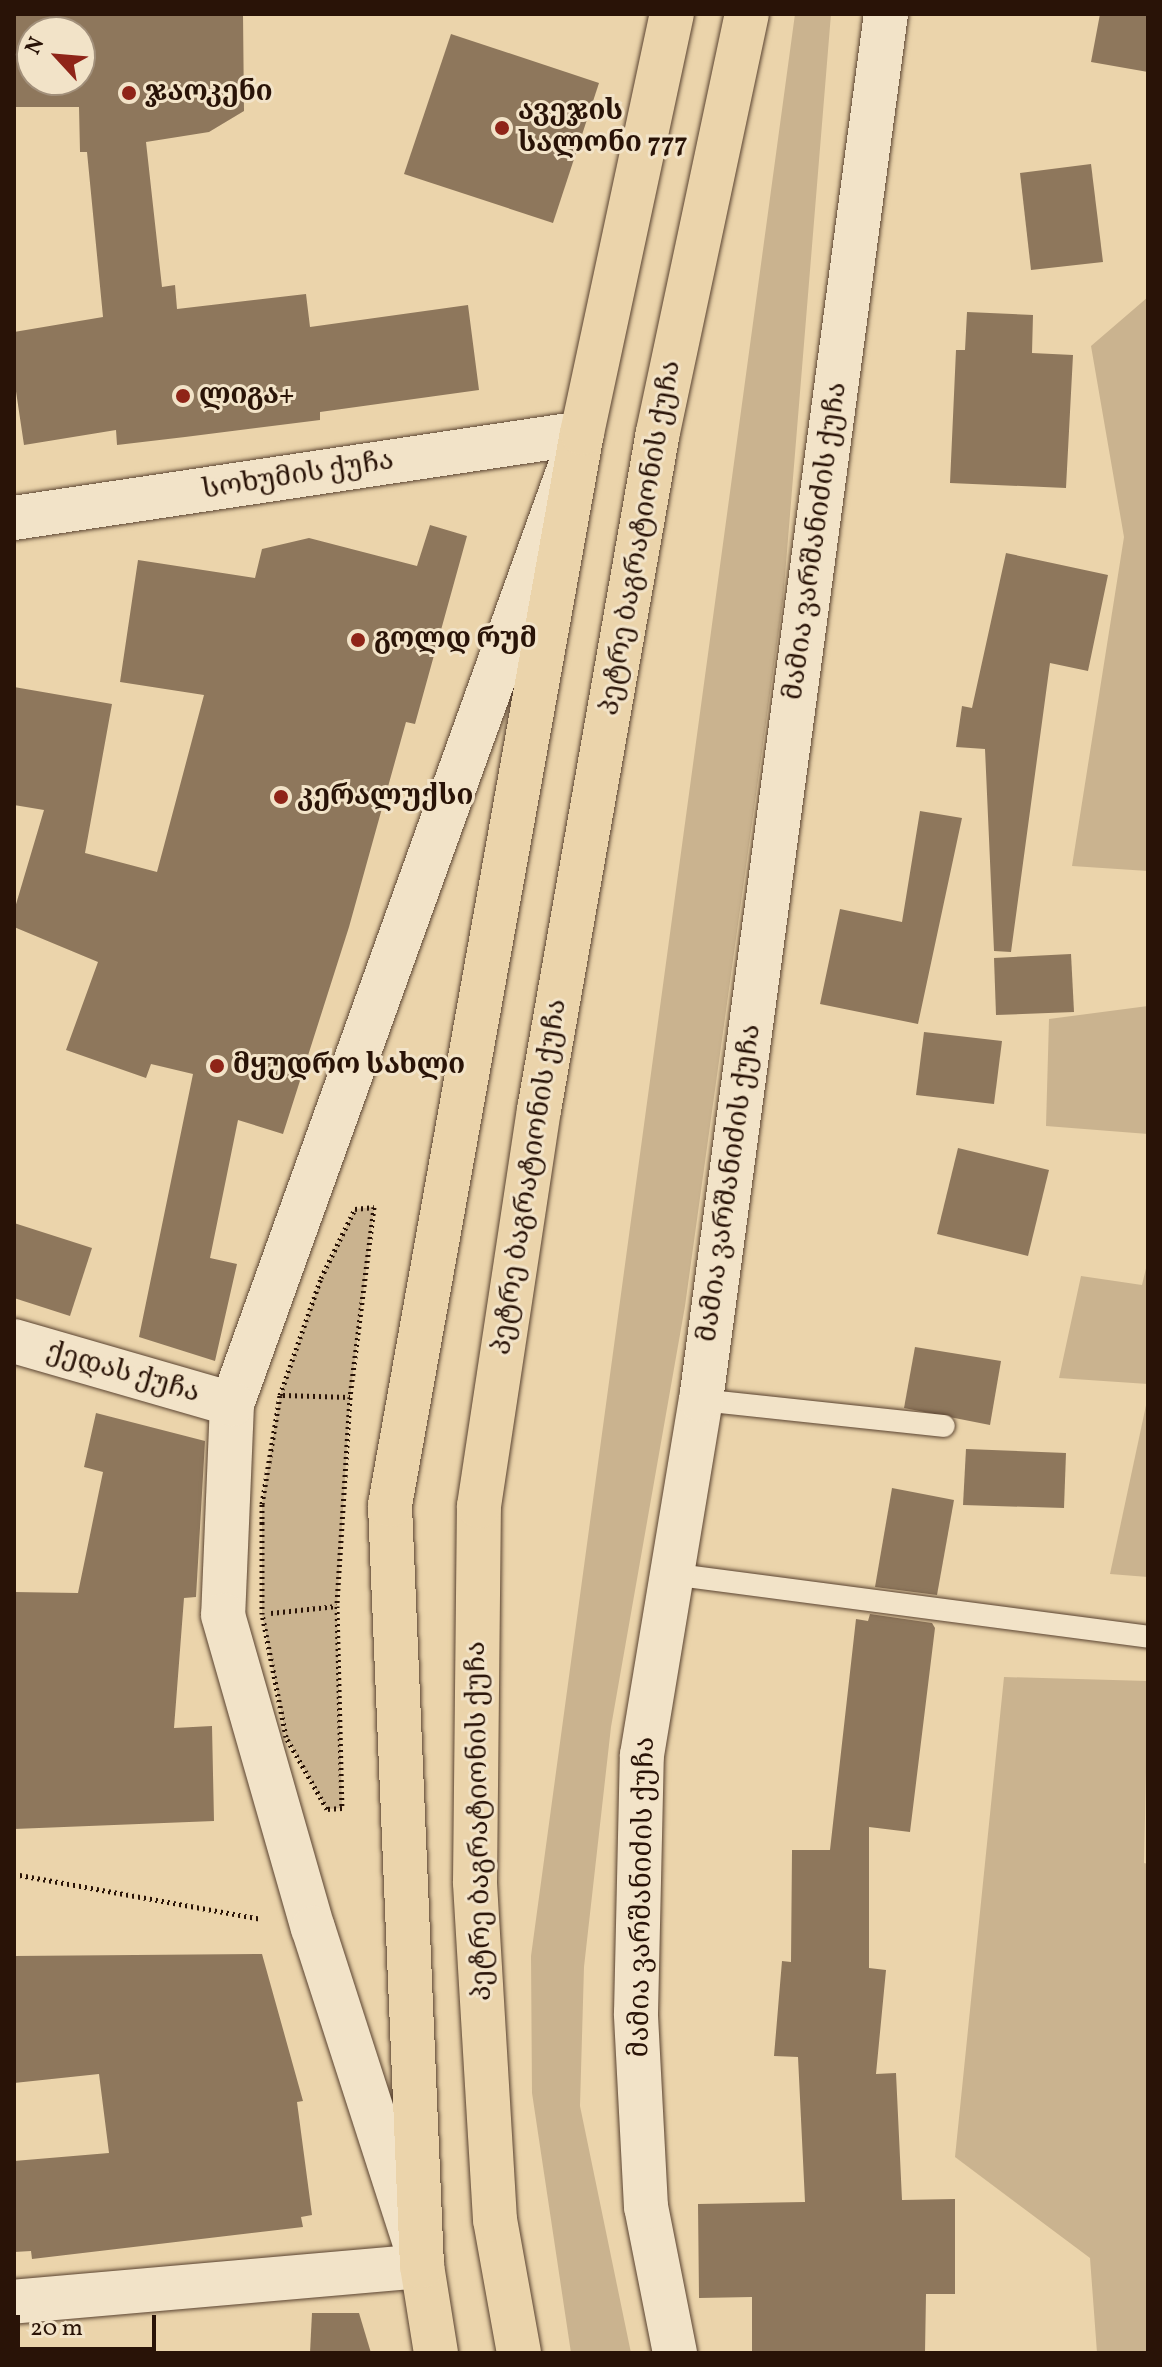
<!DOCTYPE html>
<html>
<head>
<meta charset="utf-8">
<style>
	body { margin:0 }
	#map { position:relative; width:1162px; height:2367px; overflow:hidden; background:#ebd4ab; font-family:Vollkorn,"Noto Serif Georgian",serif }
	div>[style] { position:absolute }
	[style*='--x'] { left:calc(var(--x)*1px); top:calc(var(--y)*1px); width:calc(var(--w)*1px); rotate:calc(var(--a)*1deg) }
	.green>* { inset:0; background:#cab38f }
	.building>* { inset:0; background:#8e775c }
	.path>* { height:5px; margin-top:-2.5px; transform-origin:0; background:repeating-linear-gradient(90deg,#291307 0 2px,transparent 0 6px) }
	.roads { filter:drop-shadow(0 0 2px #5a4330) drop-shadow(0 0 2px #5a4330) }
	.service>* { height:22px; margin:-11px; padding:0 11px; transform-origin:11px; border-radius:11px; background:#f2e3c8 }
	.minor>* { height:44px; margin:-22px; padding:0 22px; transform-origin:22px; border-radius:22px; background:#f2e3c8 }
	.primary>* { height:44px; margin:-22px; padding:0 22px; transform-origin:22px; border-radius:22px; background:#ebd4ab }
	.dots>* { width:22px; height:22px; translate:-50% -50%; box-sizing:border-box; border:4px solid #f2e3c8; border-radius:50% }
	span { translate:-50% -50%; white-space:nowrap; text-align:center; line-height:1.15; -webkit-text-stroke:6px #f2e3c8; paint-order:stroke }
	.poi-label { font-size:28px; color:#291307; font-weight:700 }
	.left { translate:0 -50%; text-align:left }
	.street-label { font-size:28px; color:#291307 }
	.frame { position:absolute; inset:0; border:16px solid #291307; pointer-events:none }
	.north { position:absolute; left:16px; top:16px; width:80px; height:80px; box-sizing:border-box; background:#f2e3c8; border:2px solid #a2907b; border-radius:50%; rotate:296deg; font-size:22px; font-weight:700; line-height:32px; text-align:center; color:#291307 }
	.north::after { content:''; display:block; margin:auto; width:28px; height:36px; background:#8f2418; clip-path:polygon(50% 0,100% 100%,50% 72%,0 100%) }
	.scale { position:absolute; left:16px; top:2315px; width:140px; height:36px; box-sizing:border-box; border:4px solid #291307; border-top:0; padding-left:10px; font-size:24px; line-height:28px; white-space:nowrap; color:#291307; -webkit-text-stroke:6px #f2e3c8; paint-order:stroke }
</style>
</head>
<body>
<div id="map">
	<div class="green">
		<div style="clip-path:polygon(795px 14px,831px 14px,783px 600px,685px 1306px,611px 1727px,584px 1967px,580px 2106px,631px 2353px,571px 2353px,532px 2093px,531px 1956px)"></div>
		<div style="clip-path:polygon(1148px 297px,1148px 871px,1072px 866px,1124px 537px,1091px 346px)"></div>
		<div style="clip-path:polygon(1148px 1006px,1148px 1134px,1046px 1126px,1049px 1019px)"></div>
		<div style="clip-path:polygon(374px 1207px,350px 1397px,337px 1606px,342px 1808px,327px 1809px,286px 1737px,262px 1614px,262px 1504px,280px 1395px,321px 1278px,355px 1209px)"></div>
		<div style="clip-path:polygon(1148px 1260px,1148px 1384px,1059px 1378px,1081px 1276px,1142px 1285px)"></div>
		<div style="clip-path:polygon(1148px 1396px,1148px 1577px,1110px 1574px)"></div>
		<div style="clip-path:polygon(1004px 1677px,1148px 1681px,1144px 1863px,1148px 1864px,1148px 2353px,1097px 2353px,1090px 2258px,955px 2157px)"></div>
	</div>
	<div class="building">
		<div style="clip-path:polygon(evenodd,14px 14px,243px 14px,244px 111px,209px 132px,146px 142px,162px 287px,175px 285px,177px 309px,306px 294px,310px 327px,468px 305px,479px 390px,320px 412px,320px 420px,185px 437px,117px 445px,116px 430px,24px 445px,14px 378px,14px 332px,103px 317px,87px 152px,80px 152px,79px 107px,14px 107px,14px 14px,32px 32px,80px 32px,80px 80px,32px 80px,32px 32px)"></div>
		<div style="clip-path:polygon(1100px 14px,1148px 14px,1148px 72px,1091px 62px)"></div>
		<div style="clip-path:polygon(451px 34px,599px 83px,553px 223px,404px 174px)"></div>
		<div style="clip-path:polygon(1091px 164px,1103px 262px,1031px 270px,1020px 173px)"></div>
		<div style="clip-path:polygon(967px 312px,1033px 315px,1032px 353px,1073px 355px,1066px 488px,950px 483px,956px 350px,965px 350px)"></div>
		<div style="clip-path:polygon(430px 525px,467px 536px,415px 724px,406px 722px,349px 927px,283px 1134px,238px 1120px,210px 1258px,237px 1264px,215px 1361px,139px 1337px,193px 1074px,151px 1064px,146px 1078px,66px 1050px,98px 962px,14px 927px,14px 911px,44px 810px,14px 805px,14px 687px,112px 704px,85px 853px,157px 872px,204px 695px,120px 682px,138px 560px,255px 578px,262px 549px,309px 538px,417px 566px)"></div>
		<div style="clip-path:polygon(1006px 553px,1108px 575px,1088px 671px,1050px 663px,1011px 952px,994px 951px,985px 749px,956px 747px,962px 706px,972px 708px)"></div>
		<div style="clip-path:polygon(920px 811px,962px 818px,918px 1024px,820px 1004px,840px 909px,902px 922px)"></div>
		<div style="clip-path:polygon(1071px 954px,1074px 1012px,996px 1015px,994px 958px)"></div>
		<div style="clip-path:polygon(924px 1032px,1002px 1041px,994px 1104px,916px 1095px)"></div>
		<div style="clip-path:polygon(958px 1148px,1049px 1170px,1028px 1256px,937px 1234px)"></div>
		<div style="clip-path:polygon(14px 1223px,92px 1248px,70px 1316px,14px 1298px)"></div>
		<div style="clip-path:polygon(915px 1347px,1001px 1361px,990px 1425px,904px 1408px)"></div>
		<div style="clip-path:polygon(96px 1413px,205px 1441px,196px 1597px,184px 1598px,174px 1728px,212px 1726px,214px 1821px,14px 1829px,14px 1592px,78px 1593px,103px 1472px,84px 1467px)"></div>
		<div style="clip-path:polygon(966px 1449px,1066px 1453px,1064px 1508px,963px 1505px)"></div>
		<div style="clip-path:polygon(892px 1488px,954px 1500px,937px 1595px,875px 1587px)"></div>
		<div style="clip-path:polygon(870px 1614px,932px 1623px,935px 1628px,910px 1832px,869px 1827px,869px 1968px,886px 1970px,876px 2074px,896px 2073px,902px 2200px,955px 2199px,955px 2294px,926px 2294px,925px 2353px,752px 2353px,752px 2297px,699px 2298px,698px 2204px,805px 2202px,798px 2057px,774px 2056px,782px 1961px,791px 1962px,792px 1850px,830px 1850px,856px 1619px,868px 1621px)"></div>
		<div style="clip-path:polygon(262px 1954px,303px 2101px,297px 2102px,312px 2215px,301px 2217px,303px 2227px,32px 2259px,31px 2251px,14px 2252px,14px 2161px,109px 2153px,99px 2074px,14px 2083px,14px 1956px)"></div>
		<div style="clip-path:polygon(312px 2313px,359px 2313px,371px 2353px,310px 2353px)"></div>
	</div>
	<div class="path">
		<div style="--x:374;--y:1207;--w:192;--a:97.2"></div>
		<div style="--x:350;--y:1397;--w:209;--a:93.6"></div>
		<div style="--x:337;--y:1606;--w:202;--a:88.6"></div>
		<div style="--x:342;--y:1808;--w:15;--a:176"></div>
		<div style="--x:327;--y:1809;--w:83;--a:-119.7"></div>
		<div style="--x:286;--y:1737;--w:125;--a:-101"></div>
		<div style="--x:262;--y:1614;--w:110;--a:-90"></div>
		<div style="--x:262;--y:1504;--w:110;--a:-80.6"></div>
		<div style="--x:280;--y:1395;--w:124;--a:-70.7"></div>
		<div style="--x:321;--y:1278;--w:77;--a:-63.8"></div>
		<div style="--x:355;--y:1209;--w:19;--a:-6"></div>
		<div style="--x:283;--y:1395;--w:67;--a:1.7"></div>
		<div style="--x:271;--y:1613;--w:66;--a:-6.1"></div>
		<div style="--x:14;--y:1874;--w:251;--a:10.3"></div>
	</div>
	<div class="roads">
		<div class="service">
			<div style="--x:701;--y:1400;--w:244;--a:6.1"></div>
			<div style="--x:671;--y:1574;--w:481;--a:7.5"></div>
		</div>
		<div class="minor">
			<div style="--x:14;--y:518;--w:574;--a:-8.51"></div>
			<div style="--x:582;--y:433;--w:1032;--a:109.82"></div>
			<div style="--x:232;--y:1404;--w:211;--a:92.4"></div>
			<div style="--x:223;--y:1615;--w:326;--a:74"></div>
			<div style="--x:313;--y:1928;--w:355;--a:72.1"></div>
			<div style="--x:422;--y:2266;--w:410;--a:175"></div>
			<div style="--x:14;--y:1341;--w:227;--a:16.1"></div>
			<div style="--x:675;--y:2353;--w:149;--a:-101.2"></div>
			<div style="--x:646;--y:2207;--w:194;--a:-93"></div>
			<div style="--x:636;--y:2013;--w:258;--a:-88.7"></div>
			<div style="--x:642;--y:1755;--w:360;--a:-80.6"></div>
			<div style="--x:701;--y:1400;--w:1398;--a:-82.4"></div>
		</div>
		<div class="primary">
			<div style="--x:436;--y:2353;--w:88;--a:-99.1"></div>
			<div style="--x:422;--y:2266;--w:762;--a:-92.41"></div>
			<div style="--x:390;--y:1505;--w:1089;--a:-79.85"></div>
			<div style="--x:582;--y:433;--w:429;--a:-77.9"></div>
			<div style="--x:519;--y:2353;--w:135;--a:-100.2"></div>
			<div style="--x:495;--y:2220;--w:339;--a:-93.4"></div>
			<div style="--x:475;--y:1882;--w:376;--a:-89.4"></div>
			<div style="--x:479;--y:1506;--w:401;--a:-81.4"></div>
			<div style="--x:539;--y:1110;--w:688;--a:-80.05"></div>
			<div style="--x:658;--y:432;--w:427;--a:-78"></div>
		</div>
	</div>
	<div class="dots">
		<div style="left:129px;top:93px;background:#8f2418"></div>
		<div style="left:502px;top:128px;background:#8f2418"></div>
		<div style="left:183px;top:396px;background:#8f2418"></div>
		<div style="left:358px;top:640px;background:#8f2418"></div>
		<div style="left:281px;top:797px;background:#8f2418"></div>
		<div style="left:217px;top:1066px;background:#8f2418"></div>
	</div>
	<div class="poi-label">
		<span class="left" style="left:145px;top:93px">ჯაოკენი</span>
		<span class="left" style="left:518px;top:128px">ავეჯის<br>სალონი 777</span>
		<span class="left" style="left:199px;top:396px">ლიგა+</span>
		<span class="left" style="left:374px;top:640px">გოლდ რუმ</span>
		<span class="left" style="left:297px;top:797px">კერალუქსი</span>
		<span class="left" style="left:233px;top:1066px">მყუდრო სახლი</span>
	</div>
	<div class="street-label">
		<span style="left:298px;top:476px;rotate:-9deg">სოხუმის ქუჩა</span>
		<span style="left:641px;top:538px;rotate:-80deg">პეტრე ბაგრატიონის ქუჩა</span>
		<span style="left:816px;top:541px;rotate:-82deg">მამია ვარშანიძის ქუჩა</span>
		<span style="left:530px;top:1177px;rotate:-81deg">პეტრე ბაგრატიონის ქუჩა</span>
		<span style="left:730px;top:1183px;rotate:-82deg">მამია ვარშანიძის ქუჩა</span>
		<span style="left:123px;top:1373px;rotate:16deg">ქედას ქუჩა</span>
		<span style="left:480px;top:1821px;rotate:-91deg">პეტრე ბაგრატიონის ქუჩა</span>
		<span style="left:643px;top:1897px;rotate:-89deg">მამია ვარშანიძის ქუჩა</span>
	</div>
	<div class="frame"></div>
	<div class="north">N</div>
	<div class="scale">20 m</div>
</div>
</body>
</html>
